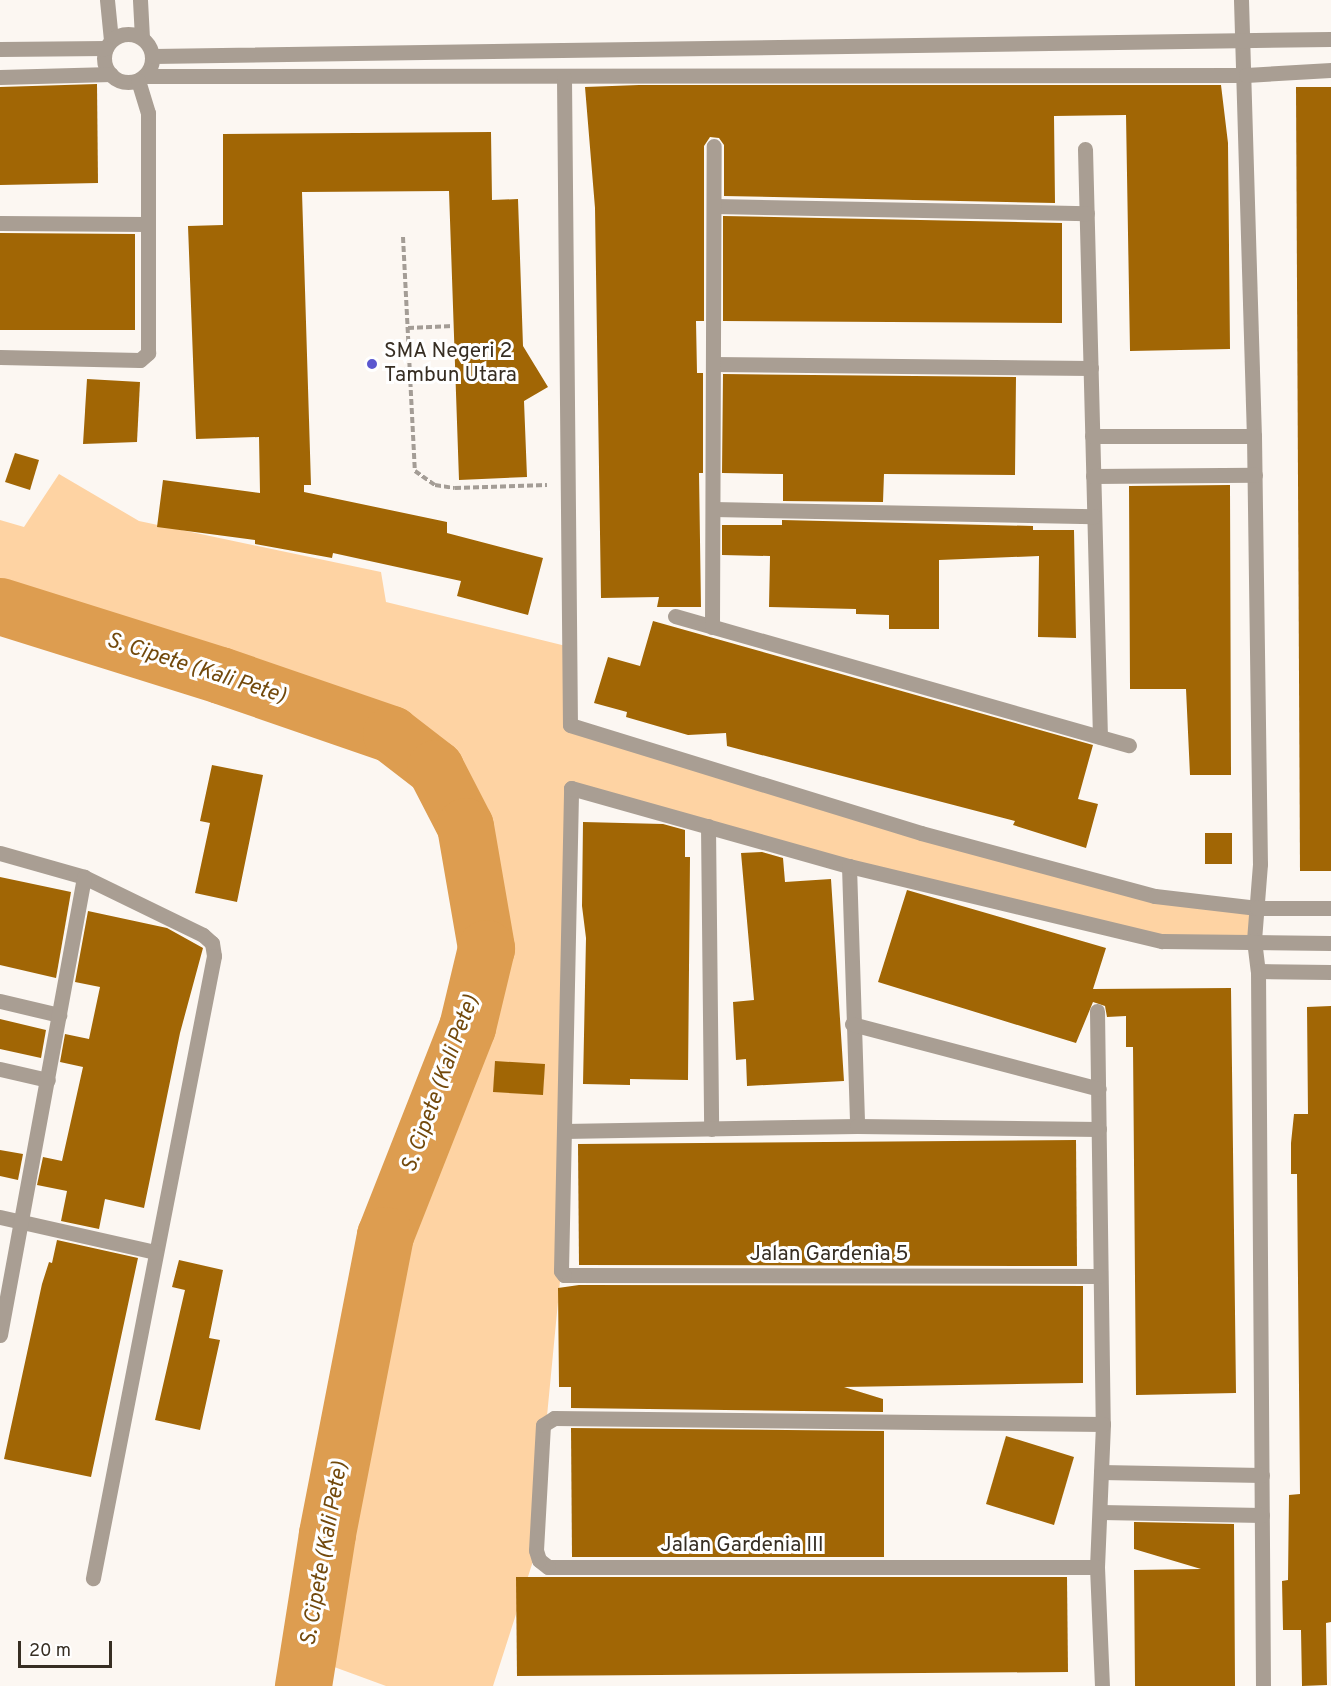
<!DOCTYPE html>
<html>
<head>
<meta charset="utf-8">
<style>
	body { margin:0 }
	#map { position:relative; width:1331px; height:1686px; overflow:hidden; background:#fcf7f2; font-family:Overpass,sans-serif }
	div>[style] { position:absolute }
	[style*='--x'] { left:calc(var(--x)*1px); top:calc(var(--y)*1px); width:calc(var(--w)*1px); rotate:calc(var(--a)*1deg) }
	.green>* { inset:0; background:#fed3a3 }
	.river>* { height:57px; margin:-28.5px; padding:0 28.5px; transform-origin:28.5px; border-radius:28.5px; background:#dd9d50 }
	.building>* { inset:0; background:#a16605 }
	.path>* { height:4px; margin-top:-2px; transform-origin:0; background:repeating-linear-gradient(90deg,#a49d96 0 6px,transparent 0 9px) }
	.minor>* { height:15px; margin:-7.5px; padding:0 7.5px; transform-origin:7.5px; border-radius:7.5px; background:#a99e93 }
	.minor>.ring { margin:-7.5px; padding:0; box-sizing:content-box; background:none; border:15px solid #a99e93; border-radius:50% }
	.dots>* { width:16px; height:16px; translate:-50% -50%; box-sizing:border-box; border:3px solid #fff; border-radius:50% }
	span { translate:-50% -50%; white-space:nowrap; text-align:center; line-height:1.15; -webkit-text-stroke:6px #fff; paint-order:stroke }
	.poi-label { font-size:21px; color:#372e23 }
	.left { translate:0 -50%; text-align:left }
	.street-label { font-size:21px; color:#372e23 }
	.water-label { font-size:22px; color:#72490c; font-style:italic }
	.scale { position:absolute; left:18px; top:1641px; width:94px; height:27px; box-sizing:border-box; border:3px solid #372e23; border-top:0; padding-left:8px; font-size:18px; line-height:21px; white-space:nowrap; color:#372e23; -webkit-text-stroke:4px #fff; paint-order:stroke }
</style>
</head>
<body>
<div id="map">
	<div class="green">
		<div style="clip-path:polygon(59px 474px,139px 521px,381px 572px,386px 602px,570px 647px,571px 725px,1155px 896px,1257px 908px,1254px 940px,1162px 941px,571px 788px,561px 1271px,533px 1561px,493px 1686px,386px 1686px,307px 1657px,385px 1235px,456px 1055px,486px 948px,465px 826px,435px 768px,391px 734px,0 609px,0 520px,24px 527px)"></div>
	</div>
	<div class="river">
		<div style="--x:0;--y:606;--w:231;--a:17.4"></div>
		<div style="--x:220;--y:675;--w:181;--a:19"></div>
		<div style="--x:391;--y:734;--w:56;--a:37.7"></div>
		<div style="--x:435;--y:768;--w:65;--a:62.7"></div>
		<div style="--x:465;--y:826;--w:124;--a:80.2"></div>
		<div style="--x:486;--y:948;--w:81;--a:103.5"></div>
		<div style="--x:467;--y:1027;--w:224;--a:111.5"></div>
		<div style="--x:385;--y:1235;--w:305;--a:101"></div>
		<div style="--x:327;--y:1534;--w:154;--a:99"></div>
	</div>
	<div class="building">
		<div style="clip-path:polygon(97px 84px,98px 183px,0 185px,0 87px)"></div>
		<div style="clip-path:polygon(639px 85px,1221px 85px,1228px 143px,1230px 349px,1130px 351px,1126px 115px,1054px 116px,1055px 203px,724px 196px,724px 145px,719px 138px,710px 137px,704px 146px,704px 321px,696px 321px,697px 373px,703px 373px,703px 473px,699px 473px,701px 607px,657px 607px,659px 597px,601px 598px,595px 208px,585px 87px)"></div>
		<div style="clip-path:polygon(1296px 87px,1331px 87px,1331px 871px,1300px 871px)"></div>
		<div style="clip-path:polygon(491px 132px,492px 200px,518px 199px,523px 346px,548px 387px,524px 401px,527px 477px,459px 480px,449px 191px,302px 192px,311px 485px,304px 485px,304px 492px,447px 522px,447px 533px,543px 558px,528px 615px,457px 596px,461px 581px,333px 553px,332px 558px,255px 544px,255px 540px,157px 527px,163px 480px,260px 493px,259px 437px,196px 439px,188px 226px,223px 225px,223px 134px)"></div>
		<div style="clip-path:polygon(723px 216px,1062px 223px,1062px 323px,723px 321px)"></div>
		<div style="clip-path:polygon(0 233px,135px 234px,135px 330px,0 330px)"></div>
		<div style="clip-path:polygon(723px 374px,1016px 377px,1015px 475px,884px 474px,883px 502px,783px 501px,783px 474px,722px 473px)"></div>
		<div style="clip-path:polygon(87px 379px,140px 382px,137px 442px,83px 444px)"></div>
		<div style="clip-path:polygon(15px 453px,39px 460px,30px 490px,5px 482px)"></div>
		<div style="clip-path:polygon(1230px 485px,1231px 775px,1190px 775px,1186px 689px,1130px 689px,1129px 486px)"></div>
		<div style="clip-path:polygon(782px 520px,1033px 526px,1033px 530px,1074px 530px,1076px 638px,1038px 637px,1039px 556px,939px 560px,939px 629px,889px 629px,889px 615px,856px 614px,856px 609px,769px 607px,770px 556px,722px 555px,722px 525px,782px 525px)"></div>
		<div style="clip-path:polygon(653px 621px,1093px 745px,1078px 799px,1098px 804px,1086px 848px,1013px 825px,1015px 821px,727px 746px,726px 733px,688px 735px,626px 717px,627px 712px,594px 703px,608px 657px,640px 666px)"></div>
		<div style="clip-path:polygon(212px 765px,263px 775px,237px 902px,195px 893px,210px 823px,200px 821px)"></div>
		<div style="clip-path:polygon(583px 822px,663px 824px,685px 830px,685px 857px,690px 857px,688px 1080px,630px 1079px,630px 1085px,583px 1084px,586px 938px,582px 906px)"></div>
		<div style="clip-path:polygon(1205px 833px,1232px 833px,1232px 864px,1205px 864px)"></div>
		<div style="clip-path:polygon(762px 852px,783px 858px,785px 882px,831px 879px,844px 1081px,747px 1086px,746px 1059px,736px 1060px,733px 1002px,754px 1000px,741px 853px)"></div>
		<div style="clip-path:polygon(0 877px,71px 892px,56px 978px,0 965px)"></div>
		<div style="clip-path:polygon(907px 890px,1106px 948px,1093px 989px,1231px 988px,1236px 1393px,1136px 1395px,1133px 1047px,1126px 1047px,1126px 1016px,1107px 1017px,1105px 1006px,1093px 1002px,1076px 1043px,878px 982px)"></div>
		<div style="clip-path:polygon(88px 911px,167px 928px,203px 948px,180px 1033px,144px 1208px,105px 1199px,99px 1229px,61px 1221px,67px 1191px,37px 1185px,43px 1157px,62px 1161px,83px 1067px,60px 1062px,65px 1034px,89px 1039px,100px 987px,75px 982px)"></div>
		<div style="clip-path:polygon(1331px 1006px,1331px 1622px,1326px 1623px,1327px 1685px,1302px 1686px,1301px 1630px,1283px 1630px,1282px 1581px,1288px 1580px,1289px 1495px,1300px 1494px,1297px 1174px,1291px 1174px,1291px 1143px,1294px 1114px,1308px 1114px,1307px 1007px)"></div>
		<div style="clip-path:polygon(0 1019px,46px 1030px,41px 1058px,0 1049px)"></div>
		<div style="clip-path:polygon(495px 1061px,545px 1064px,543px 1095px,493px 1092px)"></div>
		<div style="clip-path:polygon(1076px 1140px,1077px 1266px,579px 1265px,578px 1144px)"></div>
		<div style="clip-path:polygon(0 1150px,23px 1154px,18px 1180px,0 1176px)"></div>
		<div style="clip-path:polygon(57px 1240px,138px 1258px,91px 1477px,4px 1459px,42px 1284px,49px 1262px,52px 1263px)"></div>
		<div style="clip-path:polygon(179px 1260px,223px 1270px,209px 1338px,220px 1340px,200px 1430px,155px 1420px,185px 1290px,172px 1287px)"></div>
		<div style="clip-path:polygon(579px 1285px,1083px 1286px,1083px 1383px,844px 1387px,883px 1399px,883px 1412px,571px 1408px,571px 1387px,559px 1387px,558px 1288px)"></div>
		<div style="clip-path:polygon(571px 1428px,884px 1431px,884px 1557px,572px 1557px)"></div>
		<div style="clip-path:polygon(1006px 1436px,1074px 1457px,1054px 1525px,986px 1504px)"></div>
		<div style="clip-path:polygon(1134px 1522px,1234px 1524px,1235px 1686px,1135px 1686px,1134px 1570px,1201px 1569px,1134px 1549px)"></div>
		<div style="clip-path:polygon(516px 1577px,1067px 1577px,1068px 1672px,517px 1676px)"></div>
	</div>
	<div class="path">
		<div style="--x:403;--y:237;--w:234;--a:87.1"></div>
		<div style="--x:415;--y:471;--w:24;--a:35"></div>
		<div style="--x:435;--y:485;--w:20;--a:9"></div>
		<div style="--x:455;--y:488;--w:92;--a:-1.9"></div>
		<div style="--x:408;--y:328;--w:45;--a:-2.5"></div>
	</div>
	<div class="minor">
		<div style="--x:107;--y:0;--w:40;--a:84.3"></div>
		<div style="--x:140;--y:0;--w:37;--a:87"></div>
		<div style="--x:1241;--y:0;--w:436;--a:88.3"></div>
		<div style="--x:1254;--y:436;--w:428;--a:89.2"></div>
		<div style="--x:1260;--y:864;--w:76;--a:94.5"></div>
		<div style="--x:1254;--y:940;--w:31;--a:83"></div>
		<div style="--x:1258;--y:971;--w:715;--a:89.6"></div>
		<div class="ring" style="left:104px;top:34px;width:33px;height:33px"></div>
		<div style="--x:0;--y:49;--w:106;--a:-0.5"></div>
		<div style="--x:153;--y:56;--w:1178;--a:-0.83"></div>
		<div style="--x:144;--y:76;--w:1102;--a:-0.05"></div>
		<div style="--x:1246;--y:75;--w:85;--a:-3.4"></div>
		<div style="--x:0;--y:77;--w:111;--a:-1.5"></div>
		<div style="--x:564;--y:78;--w:647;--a:89.47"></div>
		<div style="--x:570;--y:725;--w:367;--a:17.1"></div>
		<div style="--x:921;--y:833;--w:242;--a:15.1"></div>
		<div style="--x:1155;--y:896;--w:103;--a:6.7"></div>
		<div style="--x:1257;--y:908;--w:74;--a:0"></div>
		<div style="--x:1085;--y:149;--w:588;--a:88.54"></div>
		<div style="--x:714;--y:206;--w:373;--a:1.1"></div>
		<div style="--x:0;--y:223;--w:146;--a:0.4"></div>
		<div style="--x:0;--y:357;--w:140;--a:1.2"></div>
		<div style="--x:140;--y:360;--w:11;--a:-41"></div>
		<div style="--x:148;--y:353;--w:240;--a:-90"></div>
		<div style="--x:148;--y:113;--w:34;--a:-107"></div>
		<div style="--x:713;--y:364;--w:378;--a:0.6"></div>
		<div style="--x:1092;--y:436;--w:162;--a:0"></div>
		<div style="--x:1093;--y:476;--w:162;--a:-0.4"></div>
		<div style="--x:713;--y:509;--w:381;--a:1.1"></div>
		<div style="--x:675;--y:616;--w:472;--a:15.9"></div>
		<div style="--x:712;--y:627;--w:481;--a:-89.8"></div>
		<div style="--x:708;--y:826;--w:303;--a:89.4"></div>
		<div style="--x:0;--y:853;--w:87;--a:15.9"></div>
		<div style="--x:84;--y:877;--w:132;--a:26"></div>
		<div style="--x:203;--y:935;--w:12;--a:42"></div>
		<div style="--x:212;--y:943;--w:13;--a:81"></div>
		<div style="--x:214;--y:956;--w:634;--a:101.01"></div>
		<div style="--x:849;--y:866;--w:260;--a:88.2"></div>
		<div style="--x:1258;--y:971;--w:73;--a:0.8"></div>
		<div style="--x:0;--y:1001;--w:61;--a:13.3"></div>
		<div style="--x:1097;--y:1011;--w:413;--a:89.2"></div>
		<div style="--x:1103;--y:1424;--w:143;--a:92.4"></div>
		<div style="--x:1097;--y:1567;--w:119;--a:87.6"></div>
		<div style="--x:852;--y:1024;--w:255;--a:14.7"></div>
		<div style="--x:0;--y:1069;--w:49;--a:12.9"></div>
		<div style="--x:564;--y:1131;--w:293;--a:-1"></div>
		<div style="--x:857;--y:1126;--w:242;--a:0.7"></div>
		<div style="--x:0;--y:1217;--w:159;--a:12.7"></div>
		<div style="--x:1099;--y:1276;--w:535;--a:-179.89"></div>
		<div style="--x:564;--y:1275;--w:5;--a:-127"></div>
		<div style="--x:561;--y:1271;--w:483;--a:-88.8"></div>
		<div style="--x:571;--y:788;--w:289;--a:15.7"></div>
		<div style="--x:849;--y:866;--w:322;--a:13.5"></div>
		<div style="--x:1162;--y:941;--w:169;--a:0.7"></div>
		<div style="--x:0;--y:1335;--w:466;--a:-79.6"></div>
		<div style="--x:1101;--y:1472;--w:161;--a:1.1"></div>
		<div style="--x:1101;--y:1512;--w:161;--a:1.1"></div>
		<div style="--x:1097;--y:1567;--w:549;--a:180"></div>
		<div style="--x:548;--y:1567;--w:11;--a:-142"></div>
		<div style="--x:539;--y:1560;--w:10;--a:-107"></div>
		<div style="--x:536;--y:1550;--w:125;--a:-86.8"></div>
		<div style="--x:543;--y:1425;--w:13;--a:-32"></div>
		<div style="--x:554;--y:1418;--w:549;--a:0.63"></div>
	</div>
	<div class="dots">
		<div style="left:372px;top:364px;background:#5b57cf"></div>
	</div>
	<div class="poi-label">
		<span class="left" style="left:384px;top:364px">SMA Negeri 2<br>Tambun Utara</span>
	</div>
	<div class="street-label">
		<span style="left:829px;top:1255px">Jalan Gardenia 5</span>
		<span style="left:742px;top:1546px">Jalan Gardenia III</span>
	</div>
	<div class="water-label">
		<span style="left:196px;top:669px;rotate:18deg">S. Cipete (Kali Pete)</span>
		<span style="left:441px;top:1084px;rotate:-70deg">S. Cipete (Kali Pete)</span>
		<span style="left:325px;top:1554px;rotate:-80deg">S. Cipete (Kali Pete)</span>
	</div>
	<div class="scale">20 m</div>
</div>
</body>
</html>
